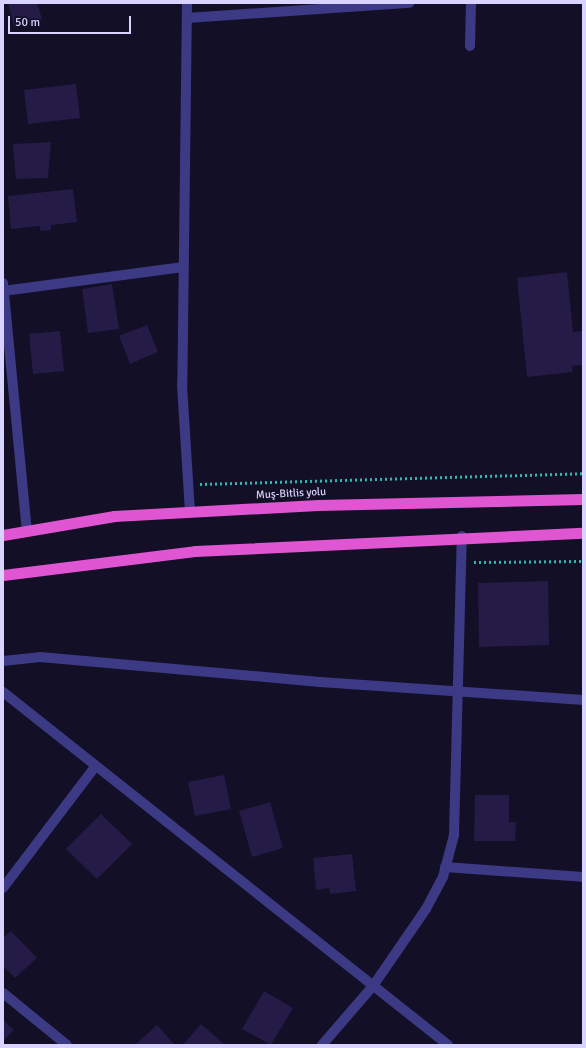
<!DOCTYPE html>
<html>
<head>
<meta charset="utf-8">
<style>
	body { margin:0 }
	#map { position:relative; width:586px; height:1048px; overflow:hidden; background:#130f26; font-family:Signika,sans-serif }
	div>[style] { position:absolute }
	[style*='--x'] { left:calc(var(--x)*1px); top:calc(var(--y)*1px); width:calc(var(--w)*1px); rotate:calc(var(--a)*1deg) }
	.building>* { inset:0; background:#241b47 }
	.path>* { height:2.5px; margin-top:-1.25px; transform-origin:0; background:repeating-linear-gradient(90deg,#2fb8b0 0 2px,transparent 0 5px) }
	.minor>* { height:10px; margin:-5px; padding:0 5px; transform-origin:5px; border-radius:5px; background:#3d3a85 }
	.trunk>* { height:11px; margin:-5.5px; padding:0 5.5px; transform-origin:5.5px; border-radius:5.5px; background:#e055d1 }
	span { translate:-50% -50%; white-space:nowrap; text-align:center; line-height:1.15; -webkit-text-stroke:3px #130f26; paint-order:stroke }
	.street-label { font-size:11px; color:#d9d4ff }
	.frame { position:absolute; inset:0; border:4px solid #d9d4ff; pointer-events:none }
	.scale { position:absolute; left:8px; top:16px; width:123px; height:18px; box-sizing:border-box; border:2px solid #d9d4ff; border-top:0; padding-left:5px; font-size:12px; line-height:14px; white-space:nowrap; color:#d9d4ff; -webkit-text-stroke:3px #130f26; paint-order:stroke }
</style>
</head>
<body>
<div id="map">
	<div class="building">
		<div style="clip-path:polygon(8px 3px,37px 3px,42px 19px,14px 27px)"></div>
		<div style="clip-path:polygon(76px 84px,80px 118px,28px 124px,24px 90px)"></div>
		<div style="clip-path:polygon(51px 142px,48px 178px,16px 179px,13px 144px)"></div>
		<div style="clip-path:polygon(73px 189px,77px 222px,51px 225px,51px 230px,40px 231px,40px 226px,11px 229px,8px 196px)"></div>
		<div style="clip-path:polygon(567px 272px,573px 332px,583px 331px,583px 365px,572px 366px,573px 372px,527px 377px,517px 278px)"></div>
		<div style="clip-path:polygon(112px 284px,119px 329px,88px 333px,82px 289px)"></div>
		<div style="clip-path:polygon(147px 325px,158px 352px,130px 364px,119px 336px)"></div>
		<div style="clip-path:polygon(60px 331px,64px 371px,33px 374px,29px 334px)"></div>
		<div style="clip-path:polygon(548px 581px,549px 645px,479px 647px,478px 583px)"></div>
		<div style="clip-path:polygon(224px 775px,231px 809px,195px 816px,188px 782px)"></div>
		<div style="clip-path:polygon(475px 795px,509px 795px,509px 822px,516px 822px,515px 841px,474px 841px)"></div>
		<div style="clip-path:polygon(270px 802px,283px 848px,252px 857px,239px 811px)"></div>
		<div style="clip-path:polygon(101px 814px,132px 844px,97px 879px,66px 849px)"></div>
		<div style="clip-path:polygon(352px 854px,356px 891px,330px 894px,329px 888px,316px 890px,313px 858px)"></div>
		<div style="clip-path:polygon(11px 931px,37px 958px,15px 978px,3px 966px,3px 938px)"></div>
		<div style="clip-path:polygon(264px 991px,293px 1008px,271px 1045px,242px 1029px)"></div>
		<div style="clip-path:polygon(3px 1020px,14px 1030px,3px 1041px)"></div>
		<div style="clip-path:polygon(201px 1024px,225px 1045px,183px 1045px)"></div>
		<div style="clip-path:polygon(157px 1025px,175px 1045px,135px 1045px)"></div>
	</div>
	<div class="path">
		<div style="--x:200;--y:484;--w:383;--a:-1.6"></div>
		<div style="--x:474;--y:562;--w:109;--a:-0.5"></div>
	</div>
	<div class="minor">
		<div style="--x:187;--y:3;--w:382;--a:90.7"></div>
		<div style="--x:182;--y:385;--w:127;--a:86.4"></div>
		<div style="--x:187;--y:18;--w:223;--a:-3.9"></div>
		<div style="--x:470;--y:46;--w:43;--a:-88.7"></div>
		<div style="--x:3;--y:283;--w:248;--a:84.5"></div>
		<div style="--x:3;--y:291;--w:182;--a:-7.6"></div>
		<div style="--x:3;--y:661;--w:37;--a:-6"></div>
		<div style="--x:40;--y:657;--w:281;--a:5.1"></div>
		<div style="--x:320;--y:682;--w:264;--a:3.9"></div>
		<div style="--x:3;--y:692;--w:568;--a:38.42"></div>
		<div style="--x:445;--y:867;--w:138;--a:4.1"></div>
		<div style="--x:3;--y:888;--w:152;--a:-52.8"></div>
		<div style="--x:3;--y:993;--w:82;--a:39.1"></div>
		<div style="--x:322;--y:1045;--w:78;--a:-49.2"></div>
		<div style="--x:373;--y:986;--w:93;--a:-55.5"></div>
		<div style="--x:426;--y:909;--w:36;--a:-62"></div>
		<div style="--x:443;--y:877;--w:43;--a:-75.3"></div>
		<div style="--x:454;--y:835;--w:299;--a:-88.5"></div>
	</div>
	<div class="trunk">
		<div style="--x:3;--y:535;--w:113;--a:-9.7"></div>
		<div style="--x:114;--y:516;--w:204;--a:-3.1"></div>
		<div style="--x:318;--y:505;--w:265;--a:-1.3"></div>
		<div style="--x:3;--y:575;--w:193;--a:-7.1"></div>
		<div style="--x:195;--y:551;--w:388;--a:-2.7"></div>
	</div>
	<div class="street-label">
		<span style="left:291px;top:494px;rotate:-3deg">Muş-Bitlis yolu</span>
	</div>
	<div class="frame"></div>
	<div class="scale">50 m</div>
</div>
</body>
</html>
